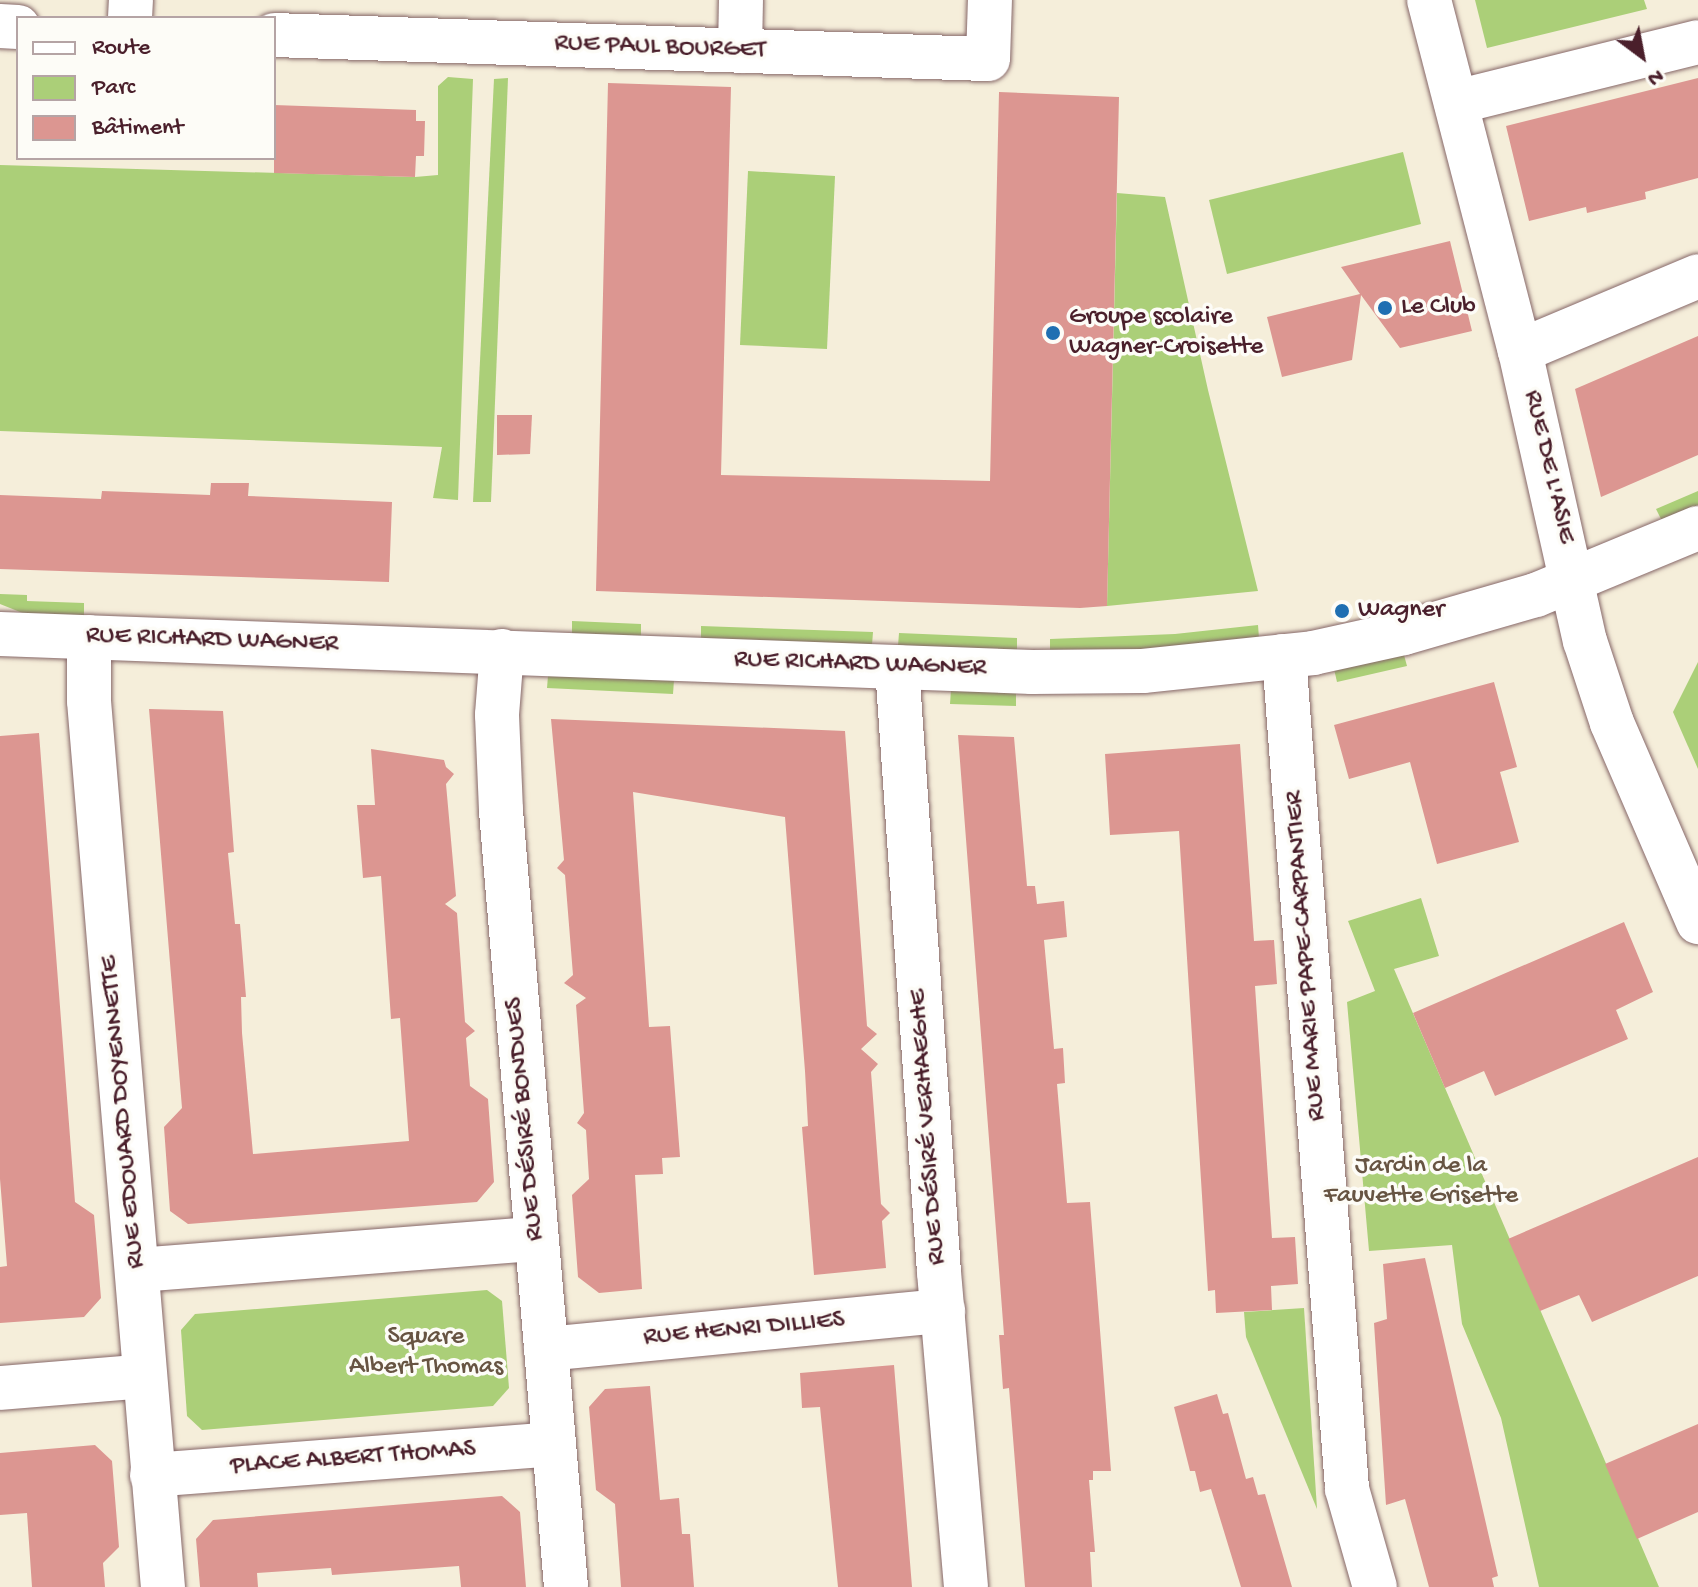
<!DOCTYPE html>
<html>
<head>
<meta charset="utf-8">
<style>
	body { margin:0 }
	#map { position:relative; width:1698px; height:1587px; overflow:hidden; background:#f5eeda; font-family:"Gochi Hand",sans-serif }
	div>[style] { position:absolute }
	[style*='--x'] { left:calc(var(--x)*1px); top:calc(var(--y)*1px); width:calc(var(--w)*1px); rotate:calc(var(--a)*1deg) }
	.green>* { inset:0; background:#abcf78 }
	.building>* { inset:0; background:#dc9691 }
	.roads { filter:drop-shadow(0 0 2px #866768) drop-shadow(0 0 2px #866768) }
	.minor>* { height:44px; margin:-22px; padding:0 22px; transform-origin:22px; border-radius:22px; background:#fff }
	.dots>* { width:22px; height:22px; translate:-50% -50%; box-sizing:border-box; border:4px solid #fdfcf7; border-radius:50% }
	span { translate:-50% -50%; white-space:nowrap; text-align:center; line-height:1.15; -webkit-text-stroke:7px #fdfcf7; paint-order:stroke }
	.street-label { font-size:26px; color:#4a1f2b }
	.poi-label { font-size:26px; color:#4a1f2b }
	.left { translate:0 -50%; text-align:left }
	.park-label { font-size:26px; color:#675442 }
	.legend { position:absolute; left:16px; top:16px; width:260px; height:144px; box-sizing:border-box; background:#fdfcf7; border:2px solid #b5a4a5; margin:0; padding:10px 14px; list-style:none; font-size:24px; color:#4a1f2b }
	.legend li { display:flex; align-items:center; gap:16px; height:40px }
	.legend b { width:40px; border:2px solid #b5a4a5 }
	.north { position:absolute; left:1602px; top:16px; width:80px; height:80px; -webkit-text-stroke:6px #fdfcf7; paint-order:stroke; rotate:148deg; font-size:22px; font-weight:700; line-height:32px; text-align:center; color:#4a1f2b }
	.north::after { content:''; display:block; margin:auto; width:28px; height:36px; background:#4a1f2b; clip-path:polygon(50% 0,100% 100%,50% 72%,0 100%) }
</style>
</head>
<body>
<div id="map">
	<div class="green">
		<div style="clip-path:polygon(1475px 0,1644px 0,1647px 9px,1487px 48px)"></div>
		<div style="clip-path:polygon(448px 77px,473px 79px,458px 500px,433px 498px,442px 447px,0 431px,0 165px,415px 177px,438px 175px,438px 86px)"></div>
		<div style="clip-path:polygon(508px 78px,491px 502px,473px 502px,494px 79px)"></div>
		<div style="clip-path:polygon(1403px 152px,1421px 224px,1227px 274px,1209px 200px)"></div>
		<div style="clip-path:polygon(748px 171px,835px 176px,827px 349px,740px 345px)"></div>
		<div style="clip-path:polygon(1117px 193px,1165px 197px,1208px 390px,1258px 591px,1107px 606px)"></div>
		<div style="clip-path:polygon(1698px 491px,1698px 505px,1662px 521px,1656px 509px)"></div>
		<div style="clip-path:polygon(0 594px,27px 595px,27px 601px,84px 603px,84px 617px,25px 614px,0 604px)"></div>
		<div style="clip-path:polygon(572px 621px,641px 624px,641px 637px,572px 634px)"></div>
		<div style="clip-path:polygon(1258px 625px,1259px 638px,1125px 651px,1050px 652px,1050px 639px,1175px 634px)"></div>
		<div style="clip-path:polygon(701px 626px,873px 632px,872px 645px,701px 639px)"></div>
		<div style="clip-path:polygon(899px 633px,1017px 638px,1017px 651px,898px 646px)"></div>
		<div style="clip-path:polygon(1404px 655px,1407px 666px,1337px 682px,1334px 669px)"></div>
		<div style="clip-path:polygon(1698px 662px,1698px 769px,1673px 712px)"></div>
		<div style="clip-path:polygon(548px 676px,674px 680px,673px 694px,547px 688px)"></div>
		<div style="clip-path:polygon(951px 690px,1016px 692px,1016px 706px,950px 704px)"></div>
		<div style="clip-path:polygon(1421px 898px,1439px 956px,1394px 969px,1659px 1587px,1539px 1587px,1501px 1418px,1462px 1324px,1452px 1245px,1369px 1251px,1347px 1002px,1375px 991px,1348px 921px)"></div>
		<div style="clip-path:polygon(487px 1290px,502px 1301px,509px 1388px,493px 1406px,202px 1430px,187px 1416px,181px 1330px,195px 1314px)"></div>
		<div style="clip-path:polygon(1304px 1308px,1317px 1509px,1246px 1337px,1244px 1312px)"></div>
	</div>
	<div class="building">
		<div style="clip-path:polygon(1698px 78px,1698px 178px,1645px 192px,1646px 199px,1587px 213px,1586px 207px,1529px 221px,1506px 126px)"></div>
		<div style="clip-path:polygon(608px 83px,731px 87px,721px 475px,990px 481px,999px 92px,1119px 97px,1107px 606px,1080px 608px,596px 591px)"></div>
		<div style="clip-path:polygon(274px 105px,416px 110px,416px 121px,425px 121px,424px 156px,416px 156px,415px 177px,274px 173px)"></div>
		<div style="clip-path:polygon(1450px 241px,1472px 331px,1400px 348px,1361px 295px,1352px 360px,1282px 377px,1267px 317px,1360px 294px,1341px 267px)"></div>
		<div style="clip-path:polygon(1698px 336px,1698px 455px,1601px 497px,1575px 389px)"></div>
		<div style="clip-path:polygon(497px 415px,532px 415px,530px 454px,497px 455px)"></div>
		<div style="clip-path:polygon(211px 483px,249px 483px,248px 496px,392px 502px,389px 582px,0 569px,0 495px,101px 499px,102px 491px,210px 495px)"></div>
		<div style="clip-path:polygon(1494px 682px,1517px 767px,1500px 772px,1519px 842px,1437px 864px,1410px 762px,1349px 779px,1334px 725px)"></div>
		<div style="clip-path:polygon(149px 709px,223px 711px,234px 852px,228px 853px,235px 924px,240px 924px,246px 997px,241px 997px,242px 1033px,253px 1154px,409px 1141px,400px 1018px,391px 1019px,381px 876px,363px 878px,357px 805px,375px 805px,371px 749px,444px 760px,446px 767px,454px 774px,446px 784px,456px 896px,445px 904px,457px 913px,465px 1022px,475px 1031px,466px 1038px,470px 1086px,488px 1099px,494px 1182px,477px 1202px,188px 1224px,170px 1211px,164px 1127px,182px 1108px)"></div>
		<div style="clip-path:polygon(551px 719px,845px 731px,867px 1026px,877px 1034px,861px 1049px,878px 1064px,871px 1072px,881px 1204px,890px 1213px,882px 1221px,886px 1268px,814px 1275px,802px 1127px,808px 1126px,805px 1071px,785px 817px,633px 792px,649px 1027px,670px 1026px,680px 1157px,662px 1158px,663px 1174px,635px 1175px,642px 1289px,599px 1293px,578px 1277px,572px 1195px,589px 1179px,586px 1130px,577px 1123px,584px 1113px,576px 1005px,586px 998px,564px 983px,573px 975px,565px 875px,557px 868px,564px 860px)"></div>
		<div style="clip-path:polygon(39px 733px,75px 1202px,94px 1215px,101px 1298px,84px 1317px,0 1323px,0 1267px,7px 1266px,0 1179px,0 736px)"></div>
		<div style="clip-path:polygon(958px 735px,1014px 737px,1027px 886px,1035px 886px,1037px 904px,1064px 901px,1067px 937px,1044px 940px,1054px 1049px,1063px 1048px,1065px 1083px,1057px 1084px,1067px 1203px,1090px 1202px,1111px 1471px,1093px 1471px,1093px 1480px,1089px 1480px,1095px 1552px,1090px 1552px,1092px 1587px,1025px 1587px,1009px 1388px,1003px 1389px,999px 1335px,1004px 1335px)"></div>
		<div style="clip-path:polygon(1240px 744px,1254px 941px,1274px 940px,1277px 984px,1255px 986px,1272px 1238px,1295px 1237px,1298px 1284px,1271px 1286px,1272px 1310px,1216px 1313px,1215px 1290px,1208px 1291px,1179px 831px,1110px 835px,1105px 754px)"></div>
		<div style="clip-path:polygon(1624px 922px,1653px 992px,1616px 1010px,1628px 1039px,1495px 1096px,1484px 1071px,1445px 1088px,1413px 1013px)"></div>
		<div style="clip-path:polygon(1698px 1157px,1698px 1276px,1592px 1322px,1579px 1295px,1540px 1311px,1508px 1239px)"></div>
		<div style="clip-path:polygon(1425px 1258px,1498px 1576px,1492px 1578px,1494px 1587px,1429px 1587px,1405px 1499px,1386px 1505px,1374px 1323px,1387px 1319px,1383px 1264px)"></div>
		<div style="clip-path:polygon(894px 1365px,912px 1587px,838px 1587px,820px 1407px,802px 1408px,800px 1373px)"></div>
		<div style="clip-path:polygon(650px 1386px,660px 1500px,679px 1498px,682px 1534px,690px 1534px,694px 1587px,621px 1587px,615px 1504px,596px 1490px,589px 1407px,605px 1389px)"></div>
		<div style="clip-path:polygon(1217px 1394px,1223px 1414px,1228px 1413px,1246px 1479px,1253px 1477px,1258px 1495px,1265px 1494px,1292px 1587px,1241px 1587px,1211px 1489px,1200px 1492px,1195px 1471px,1190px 1471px,1174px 1407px)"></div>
		<div style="clip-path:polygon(1698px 1424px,1698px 1512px,1637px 1539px,1605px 1464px)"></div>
		<div style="clip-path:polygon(95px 1445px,112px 1461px,119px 1547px,103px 1563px,105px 1587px,32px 1587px,27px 1513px,0 1515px,0 1453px)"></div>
		<div style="clip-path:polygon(502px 1496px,520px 1512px,526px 1587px,461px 1587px,459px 1566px,332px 1575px,331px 1568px,257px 1573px,258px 1587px,200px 1587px,196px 1539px,213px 1520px)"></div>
	</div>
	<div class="roads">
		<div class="minor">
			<div style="--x:1429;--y:0;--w:363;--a:75.5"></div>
			<div style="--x:1520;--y:351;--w:297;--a:77.4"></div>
			<div style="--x:1585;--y:641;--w:86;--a:71.8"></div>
			<div style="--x:1612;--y:723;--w:217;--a:66.6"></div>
			<div style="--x:130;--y:18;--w:18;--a:-87"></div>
			<div style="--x:0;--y:26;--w:18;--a:3"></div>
			<div style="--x:274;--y:35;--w:714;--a:1.93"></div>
			<div style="--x:988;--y:59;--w:59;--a:-88.1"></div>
			<div style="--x:740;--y:51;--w:51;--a:-88.9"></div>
			<div style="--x:1456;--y:102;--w:249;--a:-13.9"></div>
			<div style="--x:1520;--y:351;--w:193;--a:-22.8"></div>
			<div style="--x:0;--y:634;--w:1033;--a:2.11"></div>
			<div style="--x:1032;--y:672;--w:111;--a:-0.5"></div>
			<div style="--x:1143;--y:671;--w:171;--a:-6"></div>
			<div style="--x:1313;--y:653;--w:93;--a:-12.4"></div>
			<div style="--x:1404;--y:633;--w:137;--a:-16.1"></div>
			<div style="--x:1536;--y:595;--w:175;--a:-22.5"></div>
			<div style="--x:89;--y:637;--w:64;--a:90"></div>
			<div style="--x:89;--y:701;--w:889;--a:85.23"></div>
			<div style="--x:502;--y:651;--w:64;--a:94.5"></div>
			<div style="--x:497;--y:715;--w:96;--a:87.6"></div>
			<div style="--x:501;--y:811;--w:779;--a:85.21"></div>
			<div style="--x:1284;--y:656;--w:835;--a:85.67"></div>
			<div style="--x:1347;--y:1489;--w:102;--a:74.1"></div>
			<div style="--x:897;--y:667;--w:606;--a:86.03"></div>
			<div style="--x:939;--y:1272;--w:316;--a:85.1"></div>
			<div style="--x:138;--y:1270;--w:399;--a:-4.5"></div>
			<div style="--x:546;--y:1349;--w:399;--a:-5.5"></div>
			<div style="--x:0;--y:1388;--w:145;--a:-4.7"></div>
			<div style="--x:152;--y:1475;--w:402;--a:-4.4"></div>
		</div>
	</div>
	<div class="dots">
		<div style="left:1385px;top:308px;background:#1f6fb2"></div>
		<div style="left:1053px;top:333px;background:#1f6fb2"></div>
		<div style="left:1342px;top:611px;background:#1f6fb2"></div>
	</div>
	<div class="street-label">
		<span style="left:660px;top:48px;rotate:2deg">RUE PAUL BOURGET</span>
		<span style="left:1548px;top:467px;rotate:77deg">RUE DE L'ASIE</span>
		<span style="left:212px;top:641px;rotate:2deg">RUE RICHARD WAGNER</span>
		<span style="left:860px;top:665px;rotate:2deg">RUE RICHARD WAGNER</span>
		<span style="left:1307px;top:956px;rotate:-94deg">RUE MARIE PAPE-CARPANTIER</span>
		<span style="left:124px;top:1112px;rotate:-95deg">RUE EDOUARD DOYENNETTE</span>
		<span style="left:526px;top:1119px;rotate:-95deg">RUE DÉSIRÉ BONDUES</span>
		<span style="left:929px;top:1127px;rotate:-94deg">RUE DÉSIRÉ VERHAEGHE</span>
		<span style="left:744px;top:1330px;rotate:-5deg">RUE HENRI DILLIES</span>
		<span style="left:353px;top:1459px;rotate:-4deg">PLACE ALBERT THOMAS</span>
	</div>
	<div class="poi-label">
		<span class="left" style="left:1401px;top:308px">Le Club</span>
		<span class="left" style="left:1069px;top:333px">Groupe scolaire<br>Wagner-Croisette</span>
		<span class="left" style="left:1358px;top:611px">Wagner</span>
	</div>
	<div class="park-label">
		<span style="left:1421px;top:1182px">Jardin de la<br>Fauvette Grisette</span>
		<span style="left:426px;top:1353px">Square<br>Albert Thomas</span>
	</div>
	<ul class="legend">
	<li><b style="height:10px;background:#fff"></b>Route</li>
	<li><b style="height:22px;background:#abcf78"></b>Parc</li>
	<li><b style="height:22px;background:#dc9691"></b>Bâtiment</li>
	</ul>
	<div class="north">N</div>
</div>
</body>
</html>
